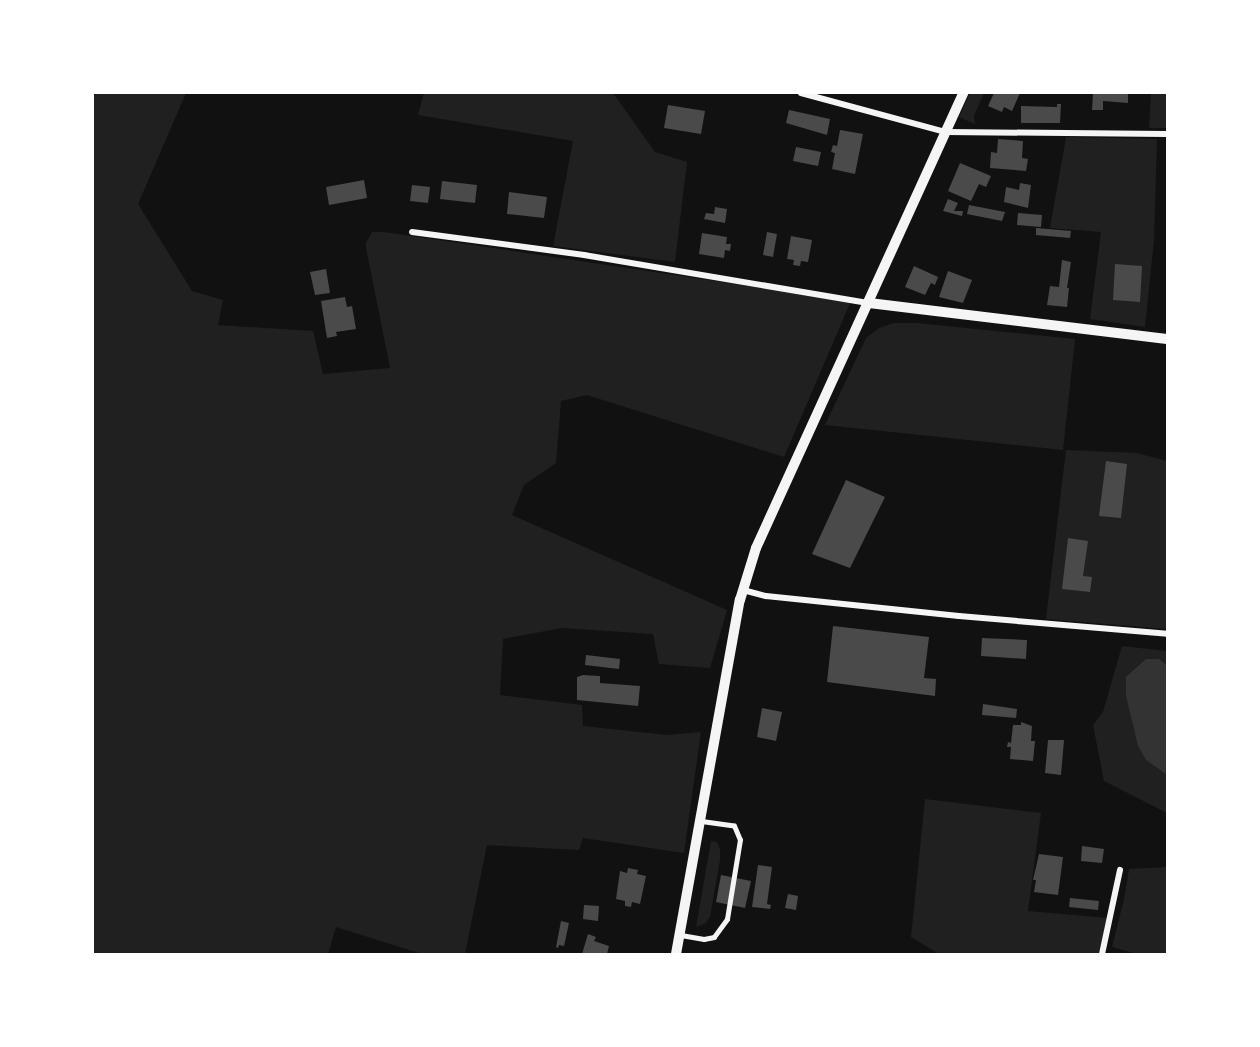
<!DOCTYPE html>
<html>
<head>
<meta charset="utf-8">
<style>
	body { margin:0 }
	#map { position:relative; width:1260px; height:1047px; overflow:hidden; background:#111; font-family:Jost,sans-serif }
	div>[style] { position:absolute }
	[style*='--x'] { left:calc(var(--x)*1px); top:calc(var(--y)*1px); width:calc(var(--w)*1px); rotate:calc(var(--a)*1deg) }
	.green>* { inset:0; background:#202020 }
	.water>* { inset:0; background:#333 }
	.building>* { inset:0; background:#4a4a4a }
	.service>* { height:4.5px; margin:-2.25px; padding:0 2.25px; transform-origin:2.25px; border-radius:2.25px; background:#f5f5f5 }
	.minor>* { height:6px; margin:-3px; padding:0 3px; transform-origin:3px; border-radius:3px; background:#f5f5f5 }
	.tertiary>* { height:10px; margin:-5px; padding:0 5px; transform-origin:5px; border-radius:5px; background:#f5f5f5 }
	span { translate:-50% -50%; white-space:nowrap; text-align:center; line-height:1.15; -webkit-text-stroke:6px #fff; paint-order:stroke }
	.frame { position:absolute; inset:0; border:94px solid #fff; pointer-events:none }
</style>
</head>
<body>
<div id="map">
	<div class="green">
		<div style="clip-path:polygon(93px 93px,186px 93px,138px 204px,192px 291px,223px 300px,218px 325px,313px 331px,323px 374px,390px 368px,366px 248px,366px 243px,372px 232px,384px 232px,851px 301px,784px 457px,587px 395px,561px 401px,556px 463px,524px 485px,512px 515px,727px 610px,710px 668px,659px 664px,653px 634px,562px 628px,503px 639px,500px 695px,582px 705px,583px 726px,667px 735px,701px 732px,684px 853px,583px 838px,579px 850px,487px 845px,465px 954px,422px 954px,336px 927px,328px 954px,93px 954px)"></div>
		<div style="clip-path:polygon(424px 93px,613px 93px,655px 152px,687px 162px,675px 262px,553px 246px,573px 141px,418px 115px)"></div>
		<div style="clip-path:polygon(970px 93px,984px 93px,974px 116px,975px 124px,959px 117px)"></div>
		<div style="clip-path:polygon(1151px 93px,1167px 93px,1167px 128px,1149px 128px)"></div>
		<div style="clip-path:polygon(1066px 137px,1157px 139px,1154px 240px,1145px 327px,1090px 319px,1101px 232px,1050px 228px)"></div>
		<div style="clip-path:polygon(894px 323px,917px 323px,1075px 339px,1063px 450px,825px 425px,866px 338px,879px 328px)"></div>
		<div style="clip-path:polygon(1066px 450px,1137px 453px,1167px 461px,1167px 629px,1046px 619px)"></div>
		<div style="clip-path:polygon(1122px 646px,1167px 651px,1167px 665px,1159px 659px,1126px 696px,1131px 710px,1133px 727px,1146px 760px,1167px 775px,1167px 813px,1104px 781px,1093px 725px,1103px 712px)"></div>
		<div style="clip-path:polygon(925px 799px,1041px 813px,1028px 911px,1109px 918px,1098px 954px,939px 954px,911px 937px)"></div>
		<div style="clip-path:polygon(711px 841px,717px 842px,720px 850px,720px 860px,710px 917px,706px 923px,696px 927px)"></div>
		<div style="clip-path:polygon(1167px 867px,1167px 954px,1137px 954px,1112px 947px,1124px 899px,1129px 869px)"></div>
	</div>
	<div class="water">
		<div style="clip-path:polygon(1146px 659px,1159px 659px,1167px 665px,1167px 775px,1146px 760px,1138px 746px,1126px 696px,1126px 677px)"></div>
	</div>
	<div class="building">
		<div style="clip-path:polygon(994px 93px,1020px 93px,1012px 111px,1004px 107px,1002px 112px,988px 106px)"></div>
		<div style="clip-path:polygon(1093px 93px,1128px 93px,1128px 103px,1103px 101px,1103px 110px,1092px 110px)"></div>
		<div style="clip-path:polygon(1057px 104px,1061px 104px,1060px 123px,1021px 123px,1021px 106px,1057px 107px)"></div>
		<div style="clip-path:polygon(668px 105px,705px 111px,701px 134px,664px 128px)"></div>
		<div style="clip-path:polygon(789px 110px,830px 119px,827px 135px,786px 123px)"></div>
		<div style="clip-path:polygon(840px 130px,863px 134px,855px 174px,832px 169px,835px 153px,831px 152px,833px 145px,837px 146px)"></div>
		<div style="clip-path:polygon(998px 139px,1023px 141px,1022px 158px,1028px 159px,1026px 171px,990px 168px,991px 152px,997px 153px)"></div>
		<div style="clip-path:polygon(796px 147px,821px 152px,818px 166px,793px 161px)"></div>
		<div style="clip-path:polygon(960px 163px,991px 176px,986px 187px,979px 184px,971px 201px,948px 191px)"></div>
		<div style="clip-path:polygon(364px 180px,367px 198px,329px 205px,326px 187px)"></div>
		<div style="clip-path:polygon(442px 181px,477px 185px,475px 203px,440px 199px)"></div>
		<div style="clip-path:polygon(1020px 183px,1031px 185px,1028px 208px,1004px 202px,1006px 187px,1019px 190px)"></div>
		<div style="clip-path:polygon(412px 185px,430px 187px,428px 203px,410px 201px)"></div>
		<div style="clip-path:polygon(509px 192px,547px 197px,544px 218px,507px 214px)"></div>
		<div style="clip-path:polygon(948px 199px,958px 203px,954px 211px,963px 211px,962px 216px,943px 211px)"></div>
		<div style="clip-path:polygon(969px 205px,1005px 212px,1002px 221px,967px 214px)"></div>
		<div style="clip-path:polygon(715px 207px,727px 209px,725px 223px,704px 219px,706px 213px,714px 214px)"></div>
		<div style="clip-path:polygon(1018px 213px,1042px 215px,1041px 227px,1017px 225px)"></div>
		<div style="clip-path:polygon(1036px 228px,1071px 231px,1070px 238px,1036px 235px)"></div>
		<div style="clip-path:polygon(767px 232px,777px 234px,773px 257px,763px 255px)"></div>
		<div style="clip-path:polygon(702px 233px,727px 237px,726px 244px,731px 244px,730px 251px,725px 250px,724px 258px,699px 254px)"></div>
		<div style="clip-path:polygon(791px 236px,812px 240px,808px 262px,801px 261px,800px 266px,793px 265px,794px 260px,787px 259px)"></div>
		<div style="clip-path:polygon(1062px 260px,1071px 262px,1067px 288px,1069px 288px,1067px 307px,1047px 305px,1050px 286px,1059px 287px)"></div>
		<div style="clip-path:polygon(1115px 264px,1142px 266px,1140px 302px,1113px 300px)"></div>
		<div style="clip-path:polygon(914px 266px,938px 277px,935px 285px,931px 283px,925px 295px,905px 287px)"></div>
		<div style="clip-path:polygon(326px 269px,330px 293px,315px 295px,310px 272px)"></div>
		<div style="clip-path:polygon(948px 271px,972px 280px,963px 303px,939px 297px)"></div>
		<div style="clip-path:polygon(345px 297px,347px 307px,352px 306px,356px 329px,336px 332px,337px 336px,327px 338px,321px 301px)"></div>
		<div style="clip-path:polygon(1106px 461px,1127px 464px,1121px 518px,1099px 516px)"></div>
		<div style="clip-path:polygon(846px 480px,885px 497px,850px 568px,812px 554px)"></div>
		<div style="clip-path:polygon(1068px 538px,1088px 541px,1083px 576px,1092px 577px,1090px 592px,1062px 589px)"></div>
		<div style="clip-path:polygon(833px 626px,929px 637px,924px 678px,936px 679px,935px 696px,827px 682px)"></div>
		<div style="clip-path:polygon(982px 638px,1027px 640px,1026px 659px,981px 656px)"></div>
		<div style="clip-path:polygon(586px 655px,620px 659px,619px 669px,585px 665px)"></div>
		<div style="clip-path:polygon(583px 675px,600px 676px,600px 683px,640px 686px,638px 706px,577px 700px,577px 677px)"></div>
		<div style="clip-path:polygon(983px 704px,1017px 709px,1016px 718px,982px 715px)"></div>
		<div style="clip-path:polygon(762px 708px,782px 712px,776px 741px,757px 737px)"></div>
		<div style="clip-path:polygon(1021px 722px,1032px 726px,1031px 741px,1035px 741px,1033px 761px,1010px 759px,1011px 747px,1007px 747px,1008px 742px,1011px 743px,1013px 725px,1021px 725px)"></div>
		<div style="clip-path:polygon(1048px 740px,1064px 740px,1061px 775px,1045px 773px)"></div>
		<div style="clip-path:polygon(1082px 846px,1104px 849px,1102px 863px,1081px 861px)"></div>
		<div style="clip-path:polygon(1039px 854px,1063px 857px,1058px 895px,1034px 892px,1036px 880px,1033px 880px)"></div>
		<div style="clip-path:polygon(758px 865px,772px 867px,767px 904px,771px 905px,770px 909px,752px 907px)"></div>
		<div style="clip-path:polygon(628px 868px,638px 870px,637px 874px,646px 876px,640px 904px,632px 902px,631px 907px,625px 906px,625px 901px,616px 899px,620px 871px,627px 873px)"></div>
		<div style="clip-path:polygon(721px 875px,751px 881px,745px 908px,716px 902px)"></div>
		<div style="clip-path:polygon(788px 894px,798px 896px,796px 910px,785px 908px)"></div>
		<div style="clip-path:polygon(1070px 898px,1099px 901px,1098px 910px,1069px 907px)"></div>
		<div style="clip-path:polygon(584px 905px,599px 906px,598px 921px,583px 919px)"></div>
		<div style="clip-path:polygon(561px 921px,569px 923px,564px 946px,559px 945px,558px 948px,556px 947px)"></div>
		<div style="clip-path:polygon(588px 934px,596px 937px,594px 941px,609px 946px,607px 954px,582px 954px)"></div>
	</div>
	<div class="service">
		<div style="--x:681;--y:935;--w:23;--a:10"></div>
		<div style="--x:704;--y:939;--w:10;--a:-11"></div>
		<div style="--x:714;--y:937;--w:22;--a:-54"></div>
		<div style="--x:727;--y:919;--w:80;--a:-80.7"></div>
		<div style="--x:740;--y:840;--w:15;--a:-113"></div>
		<div style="--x:734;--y:826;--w:34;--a:-172"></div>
	</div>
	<div class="minor">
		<div style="--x:801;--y:93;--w:150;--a:15.1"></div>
		<div style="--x:946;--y:132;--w:221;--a:0.5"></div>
		<div style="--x:412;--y:232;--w:174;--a:7.6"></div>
		<div style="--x:584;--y:255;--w:288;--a:9.6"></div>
		<div style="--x:743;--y:590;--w:24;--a:15"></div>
		<div style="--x:766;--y:596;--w:194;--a:5.9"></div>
		<div style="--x:959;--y:616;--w:209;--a:4.9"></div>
		<div style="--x:1102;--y:954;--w:86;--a:-77.9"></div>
	</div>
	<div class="tertiary">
		<div style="--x:869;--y:303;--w:300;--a:6.9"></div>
		<div style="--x:676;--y:954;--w:360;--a:-79.8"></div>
		<div style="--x:740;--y:600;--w:54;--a:-72.9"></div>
		<div style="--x:756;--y:548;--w:500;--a:-65.5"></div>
	</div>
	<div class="frame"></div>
</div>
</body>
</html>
